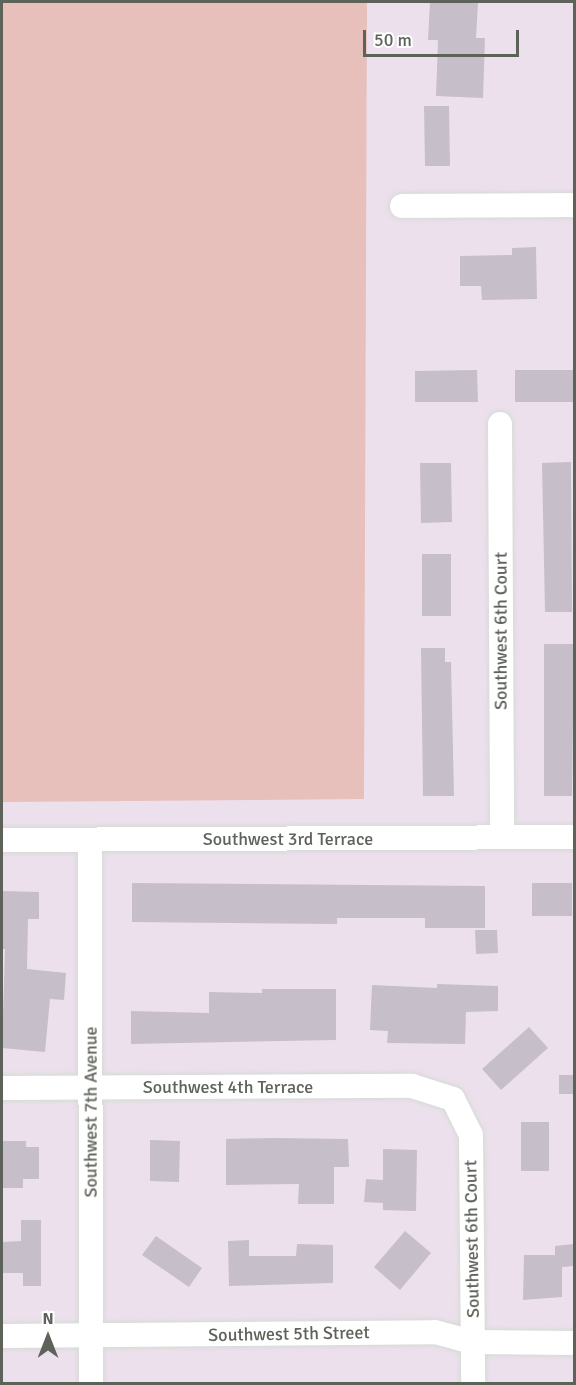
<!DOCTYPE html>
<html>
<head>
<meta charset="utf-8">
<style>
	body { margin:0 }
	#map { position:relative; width:576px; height:1385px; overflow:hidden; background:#ece0ed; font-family:Signika,sans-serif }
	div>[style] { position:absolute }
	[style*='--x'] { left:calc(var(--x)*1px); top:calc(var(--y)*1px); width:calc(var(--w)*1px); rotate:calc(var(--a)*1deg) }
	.green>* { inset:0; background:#e7bfbb }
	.building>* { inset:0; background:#c6bec8 }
	.roads { filter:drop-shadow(0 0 2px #d5dbd4) drop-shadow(0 0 2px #d5dbd4) }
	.street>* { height:24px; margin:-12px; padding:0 12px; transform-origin:12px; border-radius:12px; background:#fff }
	span { translate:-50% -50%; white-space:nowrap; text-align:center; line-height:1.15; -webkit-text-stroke:4.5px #fff; paint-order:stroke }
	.street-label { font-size:18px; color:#5d6359 }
	.frame { position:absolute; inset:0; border:3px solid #5d6359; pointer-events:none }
	.north { position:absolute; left:18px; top:1307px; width:60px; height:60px; -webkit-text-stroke:4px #fff; paint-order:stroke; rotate:0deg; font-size:16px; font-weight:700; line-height:24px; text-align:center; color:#5d6359 }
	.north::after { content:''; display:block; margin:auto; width:21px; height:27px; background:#5d6359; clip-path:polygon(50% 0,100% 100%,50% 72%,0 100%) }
	.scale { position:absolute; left:363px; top:30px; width:156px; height:27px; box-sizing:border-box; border:3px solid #5d6359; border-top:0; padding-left:8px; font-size:18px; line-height:21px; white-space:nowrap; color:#5d6359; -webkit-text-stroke:4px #fff; paint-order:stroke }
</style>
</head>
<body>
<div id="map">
	<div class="green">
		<div style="clip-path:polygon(2px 2px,367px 2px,364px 799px,2px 802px)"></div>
	</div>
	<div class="building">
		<div style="clip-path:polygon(430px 2px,478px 2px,476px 38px,485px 38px,483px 98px,436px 96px,438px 40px,428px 40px)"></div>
		<div style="clip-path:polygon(424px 106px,449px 106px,450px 166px,425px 166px)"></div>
		<div style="clip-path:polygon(536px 247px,537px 299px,482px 300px,481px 286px,460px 286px,460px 256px,512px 255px,512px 248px)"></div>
		<div style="clip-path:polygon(477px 370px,478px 402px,415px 402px,415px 371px)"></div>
		<div style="clip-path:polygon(515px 370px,574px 370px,574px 402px,515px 402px)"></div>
		<div style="clip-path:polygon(571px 462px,572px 612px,545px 612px,542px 463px)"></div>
		<div style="clip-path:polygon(420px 463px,451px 463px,452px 522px,421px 523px)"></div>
		<div style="clip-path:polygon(422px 554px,451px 554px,451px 616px,422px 616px)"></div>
		<div style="clip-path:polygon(544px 644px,574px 644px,572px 796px,544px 796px)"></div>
		<div style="clip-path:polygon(421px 648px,445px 648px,445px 662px,451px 662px,454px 796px,423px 796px)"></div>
		<div style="clip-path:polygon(132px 883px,485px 886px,485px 928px,425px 928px,425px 918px,337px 918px,337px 924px,132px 922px)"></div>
		<div style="clip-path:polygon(532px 883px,572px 883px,572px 916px,532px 916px)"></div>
		<div style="clip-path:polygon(2px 891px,39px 892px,39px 919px,28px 919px,27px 969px,66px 973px,64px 1000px,50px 999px,45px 1052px,2px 1048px,5px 949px,2px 949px)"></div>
		<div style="clip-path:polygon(475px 930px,497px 930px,498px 953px,476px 954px)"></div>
		<div style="clip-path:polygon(437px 984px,498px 986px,498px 1011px,466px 1012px,465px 1044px,387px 1043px,388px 1031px,370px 1030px,372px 985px,437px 988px)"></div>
		<div style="clip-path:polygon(262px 989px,336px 989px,336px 1040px,131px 1044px,131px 1011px,209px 1013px,209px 992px,262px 993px)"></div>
		<div style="clip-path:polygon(529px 1027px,548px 1048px,501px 1090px,482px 1069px)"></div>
		<div style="clip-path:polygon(559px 1075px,574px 1075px,574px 1094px,559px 1094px)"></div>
		<div style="clip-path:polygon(521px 1122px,549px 1122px,549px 1171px,521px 1171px)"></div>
		<div style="clip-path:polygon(273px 1138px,348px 1139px,349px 1167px,334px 1167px,334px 1204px,298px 1204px,299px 1184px,226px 1185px,226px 1139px)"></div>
		<div style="clip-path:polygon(150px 1140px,180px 1141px,179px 1182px,150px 1181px)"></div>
		<div style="clip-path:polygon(2px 1141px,26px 1141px,26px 1147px,39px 1147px,39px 1179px,23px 1179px,23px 1188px,3px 1188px)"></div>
		<div style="clip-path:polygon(383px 1149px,417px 1150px,416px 1211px,383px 1210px,383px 1203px,364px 1202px,366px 1179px,383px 1180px)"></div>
		<div style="clip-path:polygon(21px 1220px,41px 1220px,41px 1286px,23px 1286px,23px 1273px,2px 1273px,2px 1242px,21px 1241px)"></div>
		<div style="clip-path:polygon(405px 1231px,431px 1253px,400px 1290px,374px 1267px)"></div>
		<div style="clip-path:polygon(156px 1236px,202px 1268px,189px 1287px,142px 1255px)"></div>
		<div style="clip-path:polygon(249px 1240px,249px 1256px,296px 1256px,297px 1244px,333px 1245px,333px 1283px,229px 1286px,228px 1241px)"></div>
		<div style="clip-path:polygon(574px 1244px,574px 1266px,562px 1267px,562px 1297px,523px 1300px,524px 1255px,555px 1255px,555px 1246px)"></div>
	</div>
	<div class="roads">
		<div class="street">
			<div style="--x:402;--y:206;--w:172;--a:-0.3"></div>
			<div style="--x:500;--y:424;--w:413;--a:89.7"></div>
			<div style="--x:2;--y:840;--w:572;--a:-0.3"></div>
			<div style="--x:90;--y:840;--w:544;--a:89.89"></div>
			<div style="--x:2;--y:1088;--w:410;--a:-0.3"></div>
			<div style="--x:412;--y:1086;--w:43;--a:17.6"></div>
			<div style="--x:453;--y:1099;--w:40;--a:63.4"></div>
			<div style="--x:471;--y:1135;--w:249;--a:89.5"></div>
			<div style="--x:2;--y:1336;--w:433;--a:-0.5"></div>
			<div style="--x:435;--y:1332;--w:39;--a:15"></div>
			<div style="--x:473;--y:1342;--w:101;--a:0.6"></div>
		</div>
	</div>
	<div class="street-label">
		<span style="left:501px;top:631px;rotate:-90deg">Southwest 6th Court</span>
		<span style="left:288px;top:839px">Southwest 3rd Terrace</span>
		<span style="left:228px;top:1087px">Southwest 4th Terrace</span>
		<span style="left:91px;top:1112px;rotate:-90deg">Southwest 7th Avenue</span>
		<span style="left:472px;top:1239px;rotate:-91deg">Southwest 6th Court</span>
		<span style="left:289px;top:1334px;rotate:-1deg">Southwest 5th Street</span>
	</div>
	<div class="frame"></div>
	<div class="north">N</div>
	<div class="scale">50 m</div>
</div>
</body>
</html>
